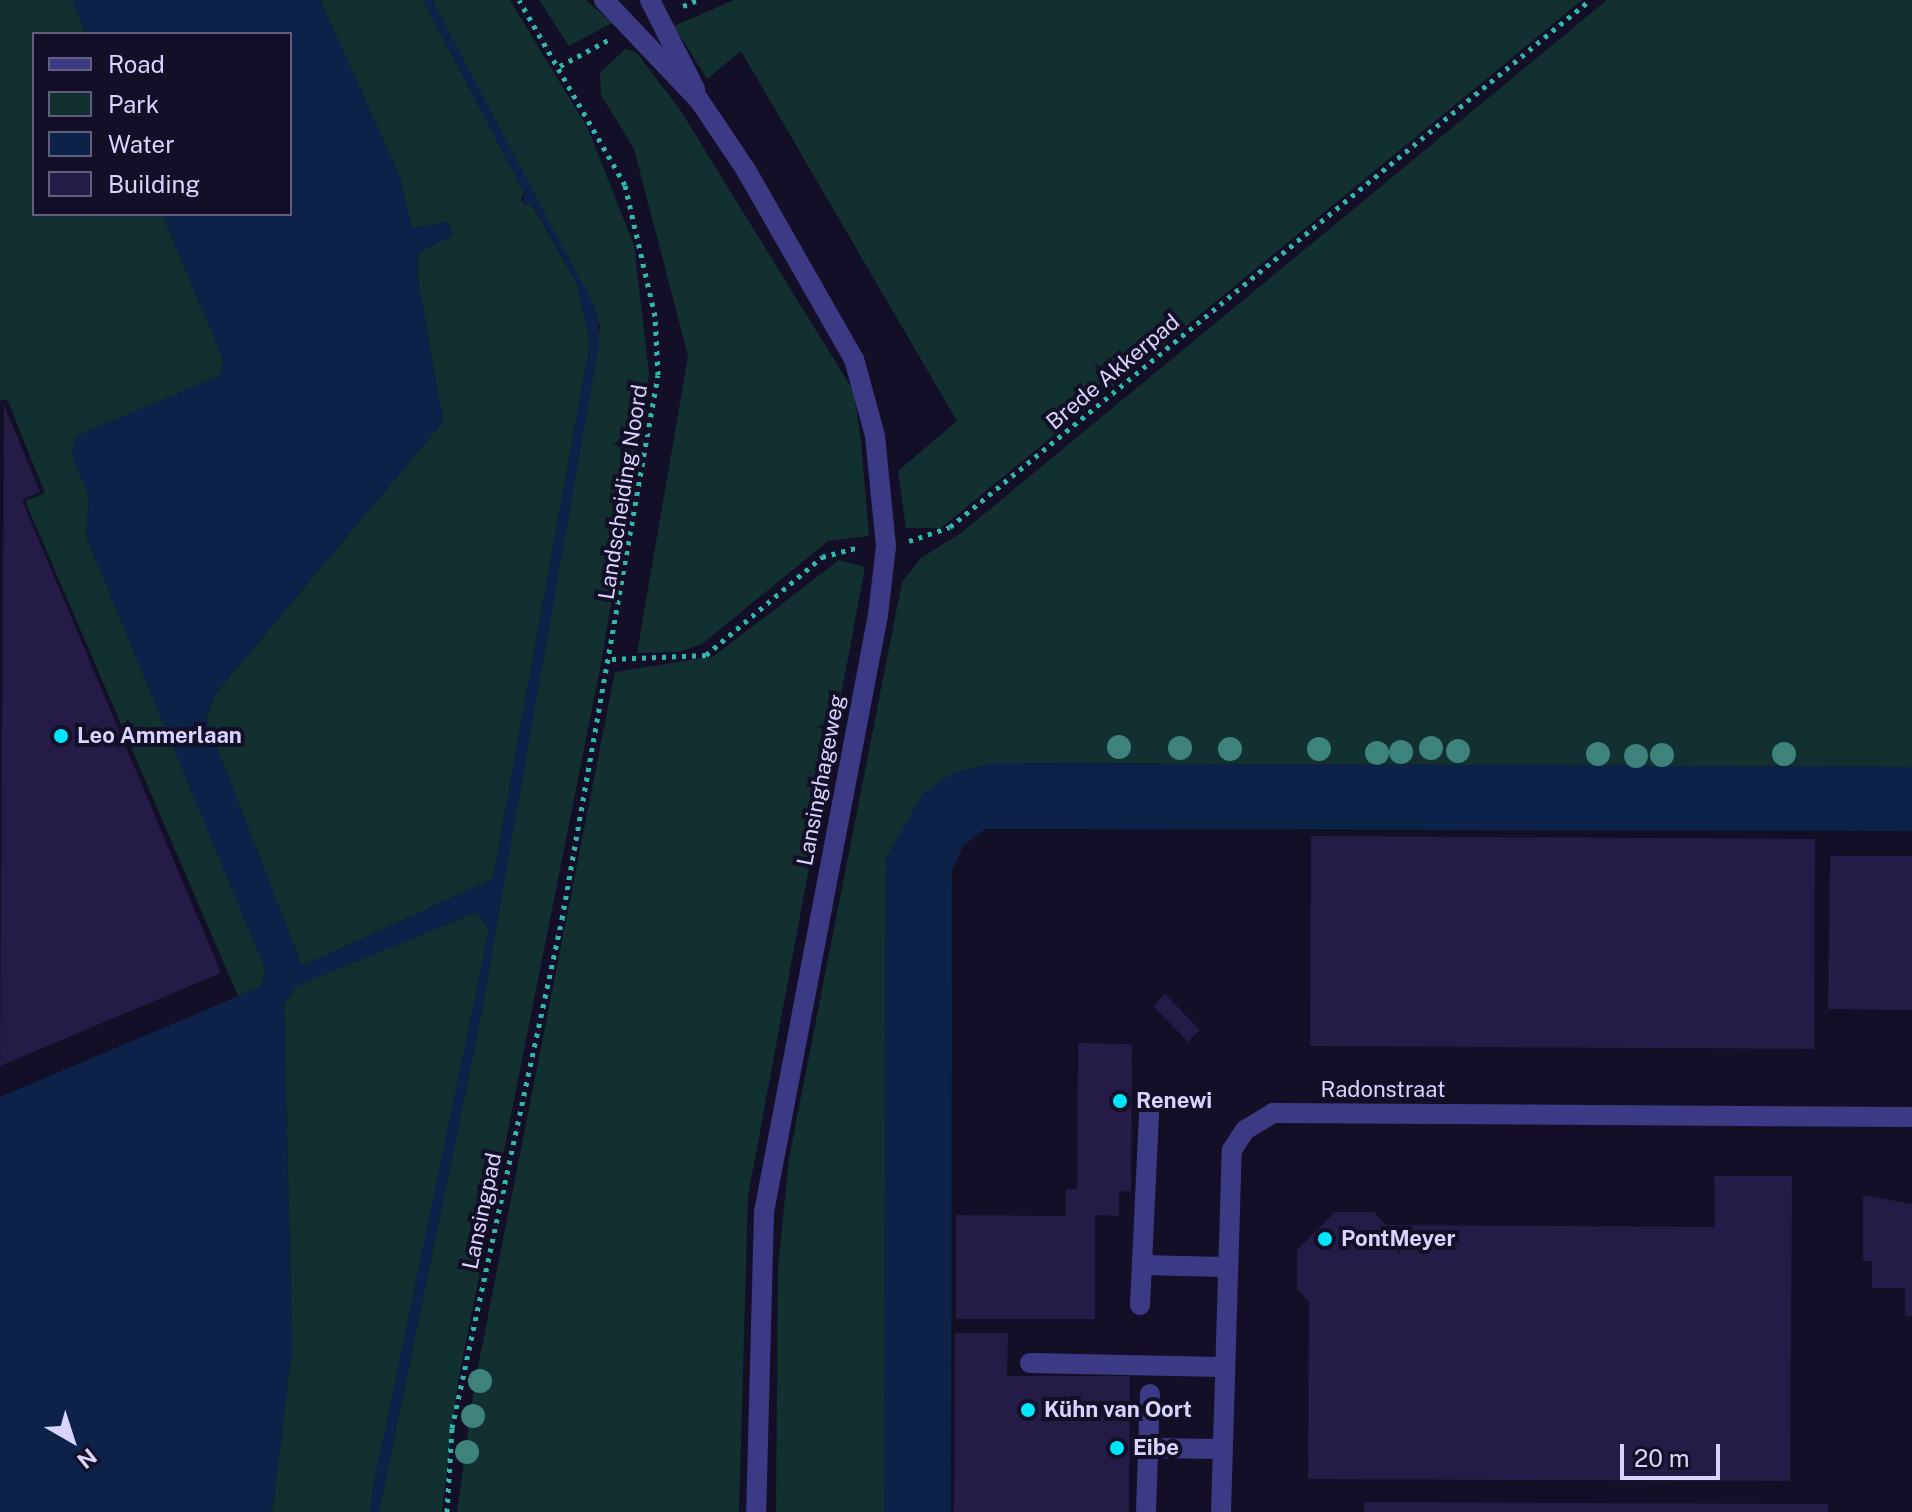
<!DOCTYPE html>
<html>
<head>
<meta charset="utf-8">
<style>
	body { margin:0 }
	#map { position:relative; width:1912px; height:1512px; overflow:hidden; background:#130f26; font-family:"Public Sans",sans-serif }
	div>[style] { position:absolute }
	[style*='--x'] { left:calc(var(--x)*1px); top:calc(var(--y)*1px); width:calc(var(--w)*1px); rotate:calc(var(--a)*1deg) }
	.green>* { inset:0; background:#12302f }
	.water>* { inset:0; background:#0c2248 }
	.building>* { inset:0; background:#241b47 }
	.path>* { height:5px; margin-top:-2.5px; transform-origin:0; background:repeating-linear-gradient(90deg,#2fb8b0 0 4px,transparent 0 10px) }
	.lane>* { height:20px; margin:-10px; padding:0 10px; transform-origin:10px; border-radius:10px; background:#3d3a85 }
	.street>* { height:20px; margin:-10px; padding:0 10px; transform-origin:10px; border-radius:10px; background:#3d3a85 }
	.trees>* { width:24px; height:24px; margin:-12px; border-radius:50%; background:#3d827b }
	.dots>* { width:22px; height:22px; translate:-50% -50%; box-sizing:border-box; border:4px solid #130f26; border-radius:50% }
	span { translate:-50% -50%; white-space:nowrap; text-align:center; line-height:1.15; -webkit-text-stroke:8px #130f26; paint-order:stroke }
	.street-label { font-size:22px; color:#d9d4ff }
	.poi-label { font-size:22px; color:#d9d4ff; font-weight:700 }
	.left { translate:0 -50%; text-align:left }
	.legend { position:absolute; left:32px; top:32px; width:260px; height:184px; box-sizing:border-box; background:#130f26; border:2px solid #625e7d; margin:0; padding:10px 14px; list-style:none; font-size:24px; color:#d9d4ff }
	.legend li { display:flex; align-items:center; gap:16px; height:40px }
	.legend b { width:40px; border:2px solid #625e7d }
	.north { position:absolute; left:32px; top:1400px; width:80px; height:80px; -webkit-text-stroke:6px #130f26; paint-order:stroke; rotate:141deg; font-size:22px; font-weight:700; line-height:32px; text-align:center; color:#d9d4ff }
	.north::after { content:''; display:block; margin:auto; width:28px; height:36px; background:#d9d4ff; clip-path:polygon(50% 0,100% 100%,50% 72%,0 100%) }
	.scale { position:absolute; left:1620px; top:1444px; width:100px; height:36px; box-sizing:border-box; border:4px solid #d9d4ff; border-top:0; padding-left:10px; font-size:24px; line-height:28px; white-space:nowrap; color:#d9d4ff; -webkit-text-stroke:6px #130f26; paint-order:stroke }
</style>
</head>
<body>
<div id="map">
	<div class="green">
		<div style="clip-path:polygon(0 0,72px 0,86px 34px,34px 34px,34px 214px,162px 214px,224px 361px,219px 376px,77px 436px,72px 452px,89px 497px,86px 536px,265px 968px,262px 986px,238px 996px,25px 501px,45px 493px,7px 399px,0 401px)"></div>
		<div style="clip-path:polygon(320px 0,423px 0,524px 192px,521px 201px,533px 206px,577px 284px,590px 343px,493px 879px,302px 966px,206px 720px,215px 694px,443px 422px,417px 275px,419px 252px,452px 236px,448px 222px,412px 229px,400px 177px)"></div>
		<div style="clip-path:polygon(432px 0,510px 0,588px 129px,634px 245px,649px 373px,603px 653px,458px 1382px,442px 1512px,379px 1512px,479px 1026px,600px 326px)"></div>
		<div style="clip-path:polygon(539px 0,586px 0,612px 23px,569px 46px)"></div>
		<div style="clip-path:polygon(734px 0,1582px 0,941px 528px,906px 528px,898px 471px,957px 421px,741px 51px,707px 79px,674px 26px)"></div>
		<div style="clip-path:polygon(1607px 0,1912px 0,1912px 767px,992px 763px,951px 774px,886px 858px,884px 1512px,776px 1512px,778px 1268px,789px 1158px,902px 582px,921px 558px,961px 533px)"></div>
		<div style="clip-path:polygon(625px 49px,636px 52px,679px 108px,854px 392px,861px 441px,869px 536px,828px 541px,702px 644px,679px 652px,637px 653px,688px 356px,634px 149px,601px 95px,600px 73px)"></div>
		<div style="clip-path:polygon(839px 560px,865px 567px,748px 1196px,739px 1512px,457px 1512px,474px 1387px,615px 672px,714px 656px)"></div>
		<div style="clip-path:polygon(477px 912px,489px 930px,370px 1512px,272px 1512px,292px 1349px,284px 1005px,296px 986px)"></div>
	</div>
	<div class="water">
		<div style="clip-path:polygon(72px 0,320px 0,400px 177px,412px 228px,448px 222px,452px 236px,419px 252px,417px 275px,443px 422px,215px 694px,206px 719px,302px 966px,493px 879px,590px 343px,577px 284px,534px 206px,523px 205px,524px 192px,423px 0,432px 0,597px 311px,599px 344px,479px 1026px,379px 1512px,370px 1512px,372px 1491px,489px 930px,477px 912px,296px 986px,284px 1005px,292px 1349px,272px 1512px,0 1512px,0 1097px,262px 986px,265px 969px,86px 536px,89px 497px,71px 452px,76px 436px,219px 376px,224px 361px,162px 214px,290px 214px,290px 34px,86px 34px)"></div>
		<div style="clip-path:polygon(991px 763px,1912px 767px,1912px 831px,985px 829px,963px 846px,952px 871px,951px 1512px,884px 1512px,886px 858px,922px 794px,951px 774px)"></div>
	</div>
	<div class="building">
		<div style="clip-path:polygon(4px 405px,40px 492px,22px 500px,221px 973px,0 1066px)"></div>
		<div style="clip-path:polygon(1311px 836px,1815px 839px,1814px 1049px,1310px 1046px)"></div>
		<div style="clip-path:polygon(1830px 856px,1912px 856px,1912px 1010px,1828px 1009px)"></div>
		<div style="clip-path:polygon(1165px 994px,1200px 1030px,1188px 1042px,1153px 1006px)"></div>
		<div style="clip-path:polygon(1078px 1043px,1132px 1044px,1131px 1192px,1119px 1191px,1119px 1216px,1095px 1215px,1095px 1319px,956px 1319px,956px 1215px,1066px 1216px,1066px 1189px,1077px 1189px)"></div>
		<div style="clip-path:polygon(1714px 1176px,1792px 1176px,1790px 1481px,1308px 1479px,1309px 1302px,1297px 1289px,1297px 1250px,1335px 1212px,1374px 1212px,1386px 1225px,1715px 1227px)"></div>
		<div style="clip-path:polygon(1863px 1195px,1912px 1204px,1912px 1316px,1905px 1316px,1905px 1288px,1872px 1288px,1872px 1261px,1863px 1261px)"></div>
		<div style="clip-path:polygon(955px 1333px,1008px 1333px,1007px 1376px,1130px 1376px,1129px 1512px,954px 1512px)"></div>
		<div style="clip-path:polygon(1364px 1502px,1828px 1504px,1828px 1512px,1364px 1512px)"></div>
	</div>
	<div class="path">
		<div style="--x:683;--y:6;--w:16;--a:-22"></div>
		<div style="--x:560;--y:66;--w:55;--a:-28.4"></div>
		<div style="--x:909;--y:541;--w:43;--a:-18.9"></div>
		<div style="--x:950;--y:527;--w:829;--a:-39.47"></div>
		<div style="--x:612;--y:659;--w:94;--a:-2.4"></div>
		<div style="--x:706;--y:655;--w:152;--a:-40.2"></div>
		<div style="--x:822;--y:557;--w:39;--a:-15"></div>
		<div style="--x:447;--y:1512;--w:84;--a:-86.6"></div>
		<div style="--x:452;--y:1428;--w:521;--a:-77.81"></div>
		<div style="--x:562;--y:919;--w:552;--a:-79.99"></div>
		<div style="--x:658;--y:375;--w:59;--a:-92.9"></div>
		<div style="--x:655;--y:316;--w:134;--a:-102.9"></div>
		<div style="--x:625;--y:185;--w:213;--a:-119.8"></div>
	</div>
	<div class="lane">
		<div style="--x:604;--y:0;--w:138;--a:46.5"></div>
		<div style="--x:699;--y:100;--w:84;--a:56.1"></div>
		<div style="--x:746;--y:170;--w:218;--a:60.3"></div>
		<div style="--x:854;--y:359;--w:80;--a:74.7"></div>
		<div style="--x:875;--y:436;--w:111;--a:84.3"></div>
		<div style="--x:886;--y:546;--w:69;--a:96.6"></div>
		<div style="--x:878;--y:615;--w:608;--a:100.81"></div>
		<div style="--x:764;--y:1212;--w:300;--a:91.5"></div>
		<div style="--x:650;--y:0;--w:100;--a:63.2"></div>
		<div style="--x:1142;--y:1265;--w:82;--a:1.4"></div>
		<div style="--x:1140;--y:1305;--w:193;--a:-87.3"></div>
		<div style="--x:1030;--y:1363;--w:192;--a:1.2"></div>
		<div style="--x:1149;--y:1448;--w:72;--a:0.8"></div>
		<div style="--x:1146;--y:1512;--w:118;--a:-88.1"></div>
	</div>
	<div class="street">
		<div style="--x:1221;--y:1512;--w:362;--a:-88.3"></div>
		<div style="--x:1232;--y:1150;--w:24;--a:-57"></div>
		<div style="--x:1245;--y:1130;--w:33;--a:-31"></div>
		<div style="--x:1273;--y:1113;--w:639;--a:0.36"></div>
	</div>
	<div class="trees">
		<div style="left:1119px;top:747px"></div>
		<div style="left:1180px;top:748px"></div>
		<div style="left:1431px;top:748px"></div>
		<div style="left:1230px;top:749px"></div>
		<div style="left:1319px;top:749px"></div>
		<div style="left:1458px;top:751px"></div>
		<div style="left:1401px;top:752px"></div>
		<div style="left:1377px;top:753px"></div>
		<div style="left:1598px;top:754px"></div>
		<div style="left:1784px;top:754px"></div>
		<div style="left:1662px;top:755px"></div>
		<div style="left:1636px;top:756px"></div>
		<div style="left:480px;top:1381px"></div>
		<div style="left:473px;top:1416px"></div>
		<div style="left:467px;top:1452px"></div>
	</div>
	<div class="dots">
		<div style="left:61px;top:736px;background:#00e5ff"></div>
		<div style="left:1120px;top:1101px;background:#00e5ff"></div>
		<div style="left:1325px;top:1239px;background:#00e5ff"></div>
		<div style="left:1028px;top:1410px;background:#00e5ff"></div>
		<div style="left:1117px;top:1448px;background:#00e5ff"></div>
	</div>
	<div class="street-label">
		<span style="left:1113px;top:372px;rotate:-40deg">Brede Akkerpad</span>
		<span style="left:623px;top:492px;rotate:-81deg">Landscheiding Noord</span>
		<span style="left:821px;top:780px;rotate:-79deg">Lansinghageweg</span>
		<span style="left:1383px;top:1090px">Radonstraat</span>
		<span style="left:482px;top:1211px;rotate:-78deg">Lansingpad</span>
	</div>
	<div class="poi-label">
		<span class="left" style="left:77px;top:736px">Leo Ammerlaan</span>
		<span class="left" style="left:1136px;top:1101px">Renewi</span>
		<span class="left" style="left:1341px;top:1239px">PontMeyer</span>
		<span class="left" style="left:1044px;top:1410px">Kühn van Oort</span>
		<span class="left" style="left:1133px;top:1448px">Eibe</span>
	</div>
	<ul class="legend">
	<li><b style="height:10px;background:#3d3a85"></b>Road</li>
	<li><b style="height:22px;background:#12302f"></b>Park</li>
	<li><b style="height:22px;background:#0c2248"></b>Water</li>
	<li><b style="height:22px;background:#241b47"></b>Building</li>
	</ul>
	<div class="north">N</div>
	<div class="scale">20 m</div>
</div>
</body>
</html>
